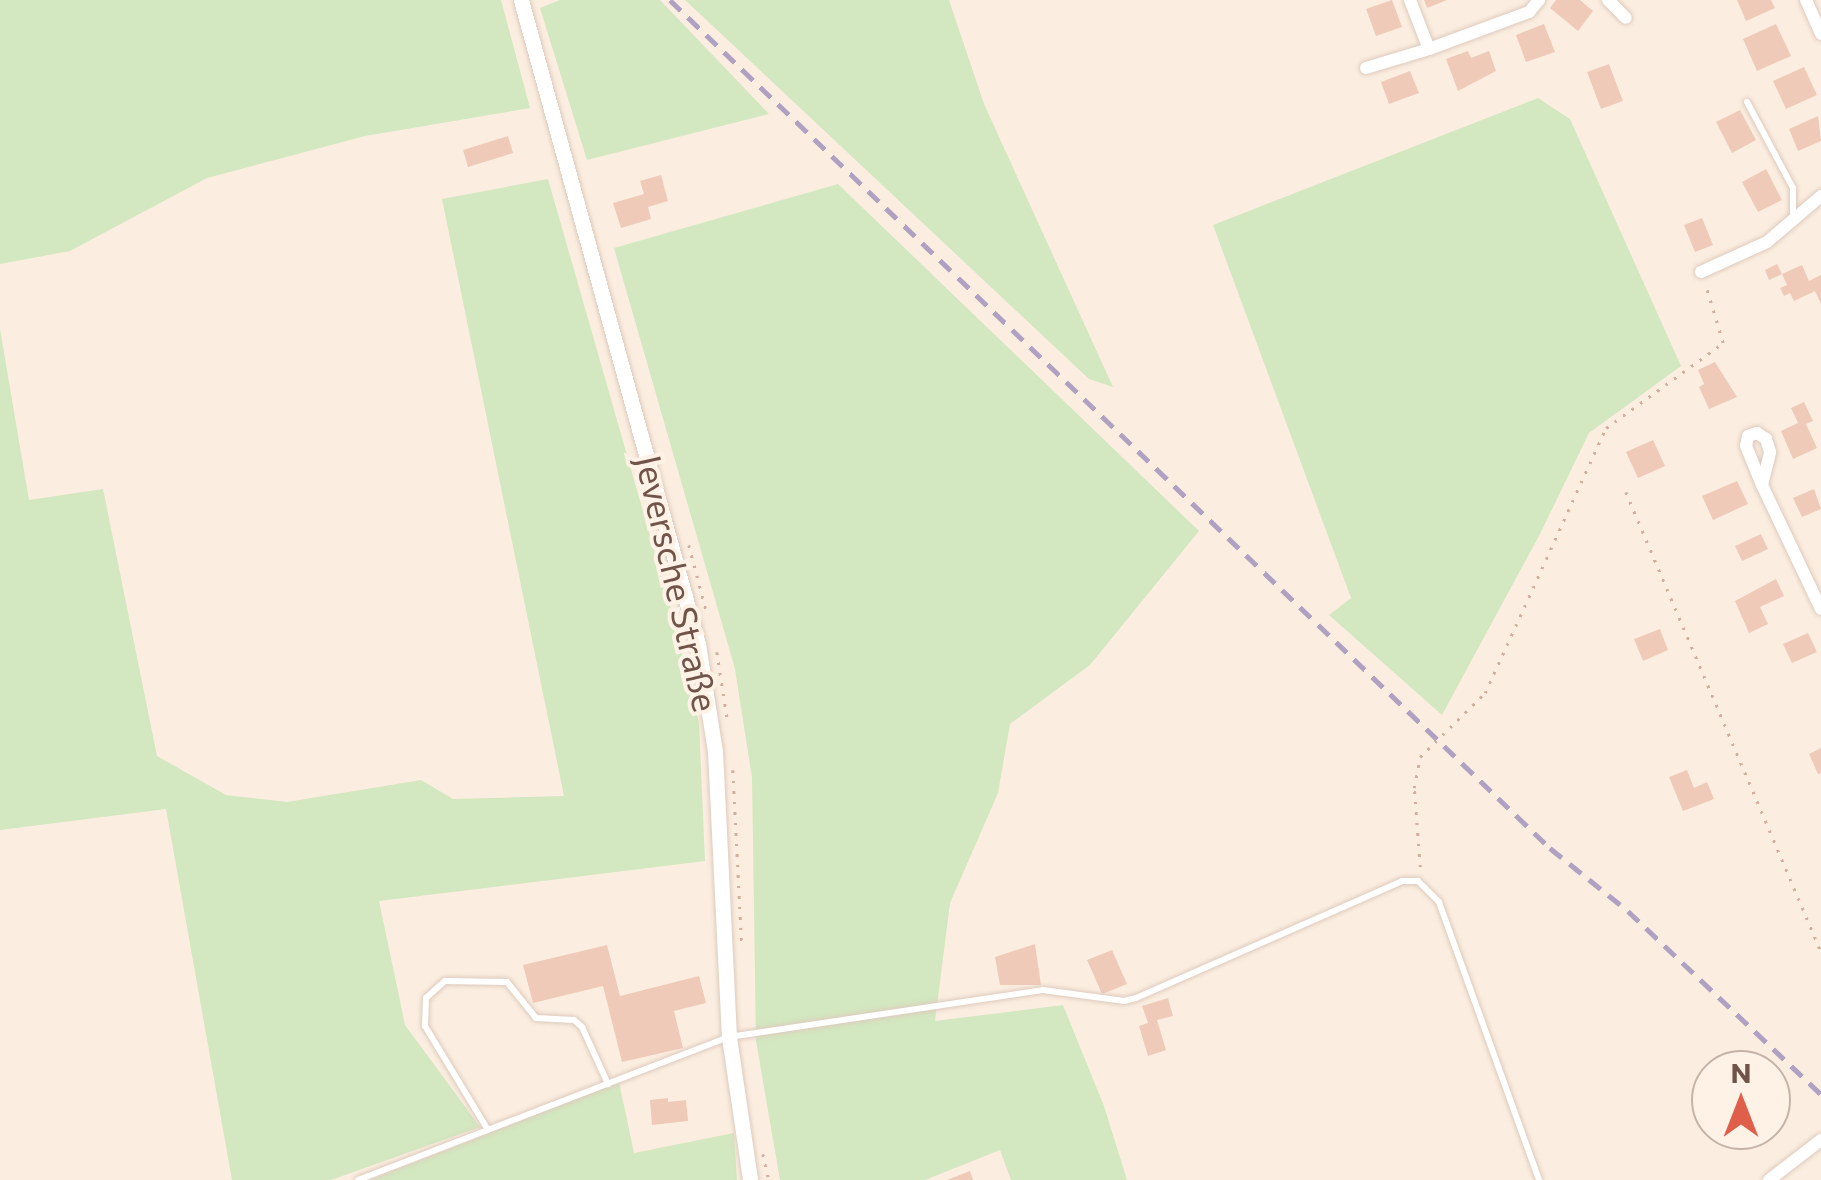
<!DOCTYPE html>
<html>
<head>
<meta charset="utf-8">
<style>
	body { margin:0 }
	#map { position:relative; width:1821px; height:1180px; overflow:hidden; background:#fbeee0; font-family:Commissioner,sans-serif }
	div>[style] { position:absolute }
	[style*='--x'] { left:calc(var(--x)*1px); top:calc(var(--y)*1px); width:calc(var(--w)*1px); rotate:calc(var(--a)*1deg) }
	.green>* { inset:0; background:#d3e7c0 }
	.building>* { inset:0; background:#efcab9 }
	.path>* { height:2.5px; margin-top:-1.25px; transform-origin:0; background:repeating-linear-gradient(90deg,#d3ad9d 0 2.5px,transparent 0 10.5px) }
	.roads { filter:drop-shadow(0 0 2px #decabd) drop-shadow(0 0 2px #decabd) }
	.service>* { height:6px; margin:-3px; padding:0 3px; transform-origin:3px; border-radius:3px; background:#fff }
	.minor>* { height:12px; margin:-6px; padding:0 6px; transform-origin:6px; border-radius:6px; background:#fff }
	.tertiary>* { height:15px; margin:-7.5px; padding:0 7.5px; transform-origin:7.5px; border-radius:7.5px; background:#fff }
	.rail>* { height:5px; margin-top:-2.5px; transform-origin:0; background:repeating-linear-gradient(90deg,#b0a0c2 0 15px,transparent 0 25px) }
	span { translate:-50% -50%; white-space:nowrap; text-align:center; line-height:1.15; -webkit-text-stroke:8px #fef2e6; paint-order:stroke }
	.street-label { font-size:35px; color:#705449 }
	.north { position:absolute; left:1691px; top:1050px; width:100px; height:100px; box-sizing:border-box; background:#fef2e6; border:2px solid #c5b3a7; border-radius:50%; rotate:0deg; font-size:28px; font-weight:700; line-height:40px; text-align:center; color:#705449 }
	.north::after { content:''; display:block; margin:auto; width:35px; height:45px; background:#e05f4a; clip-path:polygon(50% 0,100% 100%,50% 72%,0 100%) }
</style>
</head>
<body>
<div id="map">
	<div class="green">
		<div style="clip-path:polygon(0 0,501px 0,530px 108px,365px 136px,207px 178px,70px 251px,0 264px)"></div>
		<div style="clip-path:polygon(560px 0,660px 0,769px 114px,587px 160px,540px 8px)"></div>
		<div style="clip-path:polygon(685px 0,949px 0,984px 104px,1113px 387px,1089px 379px)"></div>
		<div style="clip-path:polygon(1538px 98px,1570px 119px,1681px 366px,1589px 433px,1540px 534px,1442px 715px,1329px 615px,1351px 598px,1213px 225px)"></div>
		<div style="clip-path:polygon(548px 179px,673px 616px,699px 723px,705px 861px,379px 901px,405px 1025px,480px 1127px,331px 1180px,232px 1180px,166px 809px,0 830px,0 329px,29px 500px,103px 489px,157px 756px,226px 795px,287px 802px,421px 780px,453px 799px,564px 796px,442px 199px)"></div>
		<div style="clip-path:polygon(838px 184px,1199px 531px,1090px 665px,1010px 724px,998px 793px,950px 903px,935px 1021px,1063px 1005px,1104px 1106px,1127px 1180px,1011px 1180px,1000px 1150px,925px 1180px,780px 1180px,756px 1041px,752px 778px,735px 669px,614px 248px)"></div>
		<div style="clip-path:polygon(619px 1082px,634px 1153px,734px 1133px,737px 1180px,370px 1180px)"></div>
	</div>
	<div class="building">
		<div style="clip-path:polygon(1392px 0,1402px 27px,1376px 36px,1366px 9px)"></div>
		<div style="clip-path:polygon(1424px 0,1447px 0,1427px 8px)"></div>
		<div style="clip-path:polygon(1556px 0,1580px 0,1593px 11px,1578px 31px,1550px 8px)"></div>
		<div style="clip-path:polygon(1737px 0,1771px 0,1775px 8px,1746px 21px)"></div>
		<div style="clip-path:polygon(1544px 24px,1555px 52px,1526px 62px,1516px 35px)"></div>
		<div style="clip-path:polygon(1776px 24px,1791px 56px,1757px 71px,1743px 39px)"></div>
		<div style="clip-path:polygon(1468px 51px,1471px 58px,1489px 51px,1496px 71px,1458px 91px,1446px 59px)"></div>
		<div style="clip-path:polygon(1609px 64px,1623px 101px,1601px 109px,1587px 72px)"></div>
		<div style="clip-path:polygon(1804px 67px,1817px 95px,1786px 109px,1773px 81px)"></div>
		<div style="clip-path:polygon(1410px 71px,1419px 93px,1389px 104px,1381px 82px)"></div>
		<div style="clip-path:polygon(1740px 110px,1756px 140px,1732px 153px,1716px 122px)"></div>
		<div style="clip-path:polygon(1818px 116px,1821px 141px,1798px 151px,1789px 129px)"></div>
		<div style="clip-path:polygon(508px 136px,513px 153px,468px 167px,463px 150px)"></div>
		<div style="clip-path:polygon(1766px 169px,1782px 200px,1758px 212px,1742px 182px)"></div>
		<div style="clip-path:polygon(661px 175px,668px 201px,648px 207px,651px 219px,621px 228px,613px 203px,644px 194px,640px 181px)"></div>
		<div style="clip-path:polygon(1702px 218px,1713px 245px,1695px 252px,1684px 225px)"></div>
		<div style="clip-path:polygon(1777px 264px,1782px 274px,1769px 280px,1765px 270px)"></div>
		<div style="clip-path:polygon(1802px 265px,1809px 281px,1821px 275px,1821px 304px,1815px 291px,1794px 301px,1790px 293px,1784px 296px,1780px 288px,1787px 285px,1782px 274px)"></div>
		<div style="clip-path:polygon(1715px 362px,1737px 397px,1709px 409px,1699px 387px,1704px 384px,1698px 370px)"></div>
		<div style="clip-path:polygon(1804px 402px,1813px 421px,1806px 424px,1817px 448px,1793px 459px,1781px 431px,1798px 423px,1791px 408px)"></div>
		<div style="clip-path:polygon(1653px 440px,1665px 466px,1638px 478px,1626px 452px)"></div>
		<div style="clip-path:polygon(1737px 481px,1748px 504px,1713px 520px,1702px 496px)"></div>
		<div style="clip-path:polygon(1814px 489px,1821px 509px,1802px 517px,1793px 498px)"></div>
		<div style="clip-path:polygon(1761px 534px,1768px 549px,1742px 561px,1735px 546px)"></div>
		<div style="clip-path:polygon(1776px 579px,1784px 596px,1760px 607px,1768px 624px,1749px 633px,1735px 601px)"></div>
		<div style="clip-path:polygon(1660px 629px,1668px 650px,1643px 661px,1634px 639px)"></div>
		<div style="clip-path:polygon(1808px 633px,1817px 652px,1792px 663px,1783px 644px)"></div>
		<div style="clip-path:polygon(1821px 748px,1821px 773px,1818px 774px,1809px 754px)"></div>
		<div style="clip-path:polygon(1687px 770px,1694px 788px,1707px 782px,1714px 799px,1683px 811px,1669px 777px)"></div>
		<div style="clip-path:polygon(1035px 944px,1041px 985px,1000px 985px,995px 957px)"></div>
		<div style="clip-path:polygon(607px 945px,620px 996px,699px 976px,706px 1003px,674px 1011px,683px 1048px,622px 1062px,603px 986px,533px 1003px,523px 965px)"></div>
		<div style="clip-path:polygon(1112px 950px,1127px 984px,1102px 994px,1087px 960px)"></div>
		<div style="clip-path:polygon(1168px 998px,1173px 1016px,1157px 1020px,1166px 1050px,1148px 1056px,1139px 1026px,1148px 1023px,1142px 1006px)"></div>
		<div style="clip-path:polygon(668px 1098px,668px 1102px,686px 1100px,688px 1121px,652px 1125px,650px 1100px)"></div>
		<div style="clip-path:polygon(970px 1171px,973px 1180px,947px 1180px)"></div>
	</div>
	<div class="path">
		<div style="--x:1626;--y:492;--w:500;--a:67"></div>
		<div style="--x:689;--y:545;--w:67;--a:75.3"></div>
		<div style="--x:717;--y:652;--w:72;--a:81.2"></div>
		<div style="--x:733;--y:770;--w:177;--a:87.1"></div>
		<div style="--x:1420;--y:867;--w:79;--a:-94.3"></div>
		<div style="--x:1414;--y:788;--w:32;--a:-79"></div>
		<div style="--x:1420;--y:757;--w:91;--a:-44.6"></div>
		<div style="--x:1485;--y:693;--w:291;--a:-65.5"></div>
		<div style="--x:1606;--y:428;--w:145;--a:-36"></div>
		<div style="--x:1723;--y:343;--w:59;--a:-106.9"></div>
		<div style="--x:763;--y:1154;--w:27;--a:77"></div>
	</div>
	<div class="roads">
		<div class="service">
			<div style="--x:1747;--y:102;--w:98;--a:61.9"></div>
			<div style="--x:1793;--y:188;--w:31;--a:90"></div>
			<div style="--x:488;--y:1130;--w:122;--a:-121.2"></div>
			<div style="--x:425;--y:1026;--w:28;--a:-88"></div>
			<div style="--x:426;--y:998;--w:25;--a:-42"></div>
			<div style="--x:445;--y:981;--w:62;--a:0.9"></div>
			<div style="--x:507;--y:982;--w:46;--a:51.1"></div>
			<div style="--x:536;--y:1018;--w:38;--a:3"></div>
			<div style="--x:574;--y:1020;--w:11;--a:41"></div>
			<div style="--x:582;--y:1027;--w:63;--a:65.5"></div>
			<div style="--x:358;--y:1180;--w:398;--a:-21.1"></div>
			<div style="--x:729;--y:1037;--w:317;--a:-8.5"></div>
			<div style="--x:1043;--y:990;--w:82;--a:7.7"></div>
			<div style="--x:1124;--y:1001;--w:12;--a:-14"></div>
			<div style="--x:1136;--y:998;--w:291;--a:-23.7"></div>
			<div style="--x:1402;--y:881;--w:16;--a:0"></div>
			<div style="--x:1418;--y:881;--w:30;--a:45"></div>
			<div style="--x:1439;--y:902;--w:295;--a:70.2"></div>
		</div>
		<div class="minor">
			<div style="--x:1608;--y:0;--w:25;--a:45"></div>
			<div style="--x:1806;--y:0;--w:37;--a:66"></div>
			<div style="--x:1429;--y:49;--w:107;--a:-20.3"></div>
			<div style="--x:1529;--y:12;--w:16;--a:-50"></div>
			<div style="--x:1366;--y:68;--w:66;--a:-16.8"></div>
			<div style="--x:1429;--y:49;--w:53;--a:-111.2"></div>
			<div style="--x:1701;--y:272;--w:72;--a:-24.4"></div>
			<div style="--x:1767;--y:242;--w:71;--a:-40.4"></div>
			<div style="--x:1762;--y:485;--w:34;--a:-76"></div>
			<div style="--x:1770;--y:452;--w:14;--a:-107"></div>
			<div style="--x:1766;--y:439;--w:11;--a:-146"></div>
			<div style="--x:1757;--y:433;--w:9;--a:162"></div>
			<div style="--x:1748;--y:436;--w:10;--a:101"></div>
			<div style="--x:1746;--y:446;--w:42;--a:67.7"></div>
			<div style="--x:1762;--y:485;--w:137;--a:64.6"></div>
			<div style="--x:1769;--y:1180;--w:66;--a:-37.6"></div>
		</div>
		<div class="tertiary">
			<div style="--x:521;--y:0;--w:668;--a:74.63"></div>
			<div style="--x:698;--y:644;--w:108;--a:81"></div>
			<div style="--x:715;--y:751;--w:286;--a:87.2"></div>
			<div style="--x:729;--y:1037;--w:145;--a:81.6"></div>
		</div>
	</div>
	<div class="rail">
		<div style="--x:670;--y:0;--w:1222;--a:43.94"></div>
		<div style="--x:1550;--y:848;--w:100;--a:38.9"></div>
		<div style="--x:1628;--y:911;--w:266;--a:43.5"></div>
	</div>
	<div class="street-label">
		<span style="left:678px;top:583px;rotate:77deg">Jeversche Straße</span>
	</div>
	<div class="north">N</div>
</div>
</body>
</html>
